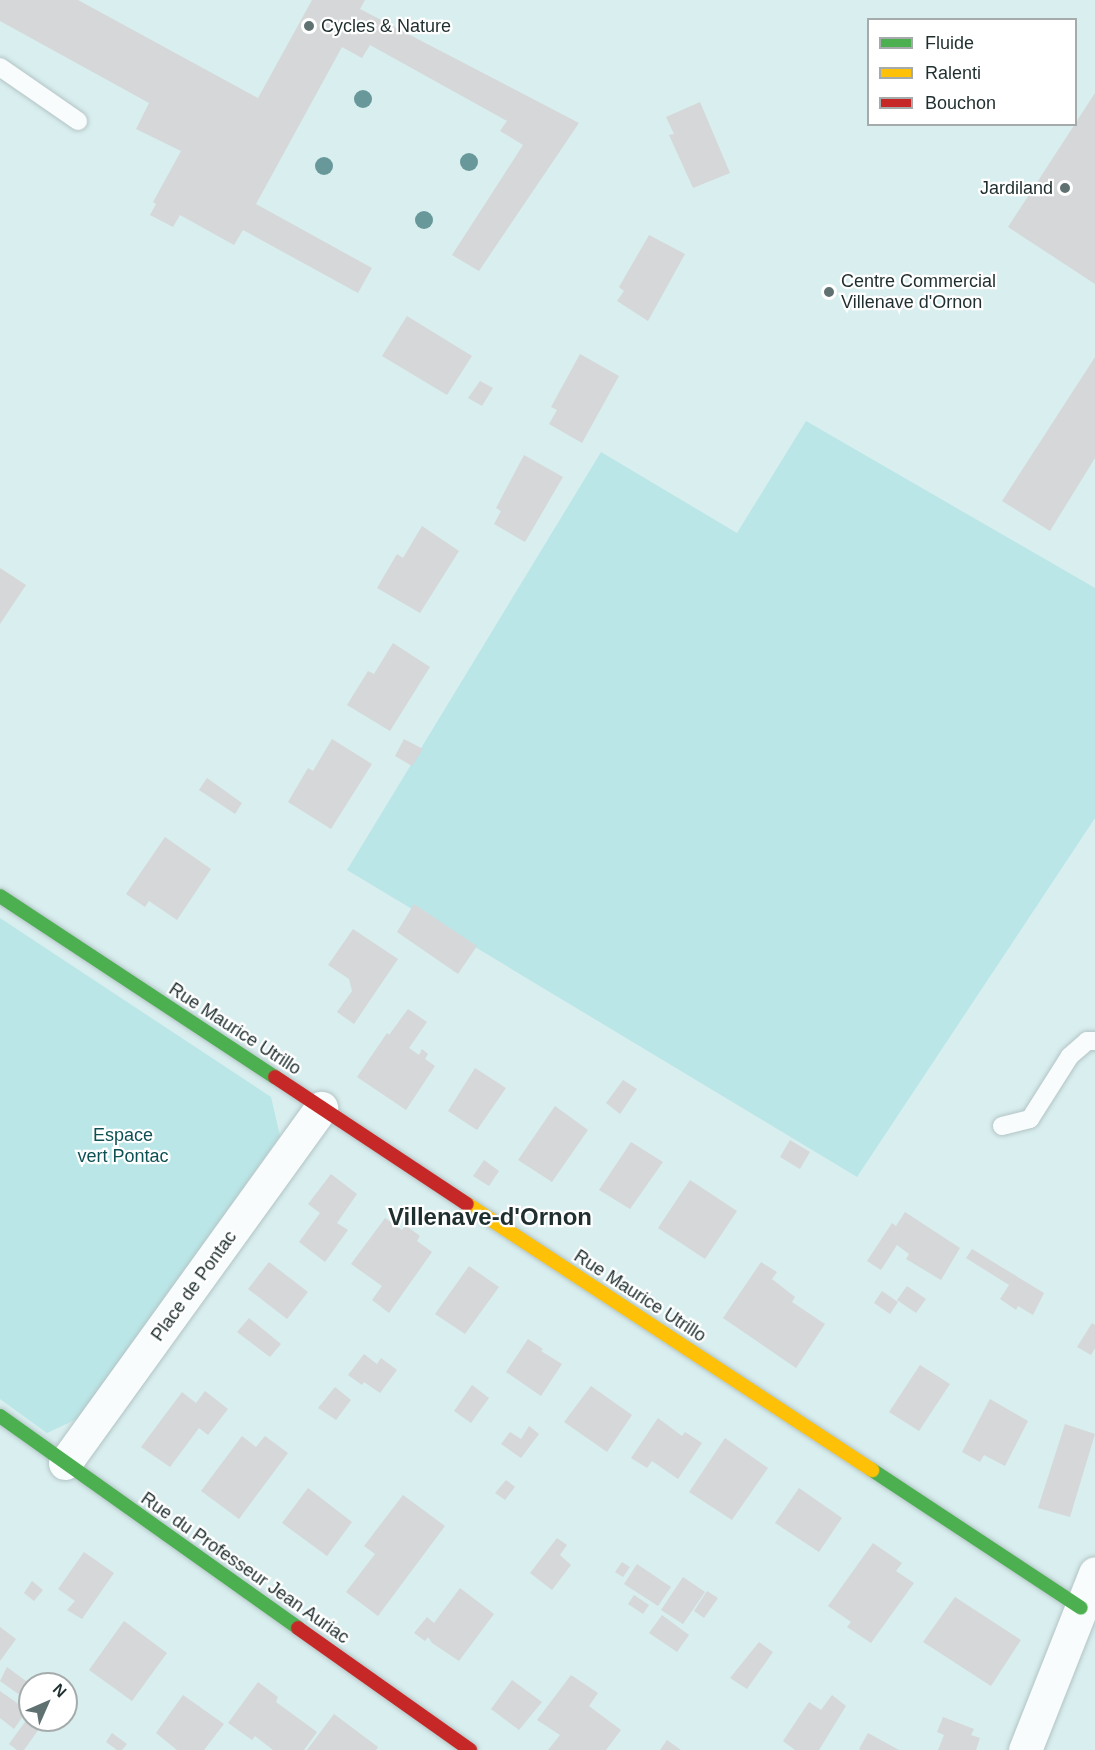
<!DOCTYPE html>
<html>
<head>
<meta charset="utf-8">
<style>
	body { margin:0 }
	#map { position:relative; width:1095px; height:1750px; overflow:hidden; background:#d9eeef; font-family:Arial,sans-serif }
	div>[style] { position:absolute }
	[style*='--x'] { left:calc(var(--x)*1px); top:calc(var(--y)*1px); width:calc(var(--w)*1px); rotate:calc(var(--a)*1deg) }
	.green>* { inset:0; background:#bbe6e7 }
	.building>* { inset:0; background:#d5d7d8 }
	.roads { filter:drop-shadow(0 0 2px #b3c4c5) drop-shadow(0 0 2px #b3c4c5) }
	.lane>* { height:18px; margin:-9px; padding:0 9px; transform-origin:9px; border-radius:9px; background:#f9fcfd }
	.street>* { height:33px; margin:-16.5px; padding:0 16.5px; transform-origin:16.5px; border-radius:16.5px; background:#f9fcfd }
	.fast>* { height:14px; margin:-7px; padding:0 7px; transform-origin:7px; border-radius:7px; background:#4caf50 }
	.slow>* { height:14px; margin:-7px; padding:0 7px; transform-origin:7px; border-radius:7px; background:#ffc107 }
	.jam>* { height:14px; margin:-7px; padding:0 7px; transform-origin:7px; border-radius:7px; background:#c62828 }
	.trees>* { width:18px; height:18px; margin:-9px; border-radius:50%; background:#69989a }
	.dots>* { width:16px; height:16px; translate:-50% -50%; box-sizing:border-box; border:3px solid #fff; border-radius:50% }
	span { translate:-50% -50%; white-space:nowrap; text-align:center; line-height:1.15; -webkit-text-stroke:4.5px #fff; paint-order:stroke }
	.poi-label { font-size:18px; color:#1f2e2e }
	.left { translate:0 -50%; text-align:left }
	.right { translate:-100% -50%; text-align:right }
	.street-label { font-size:18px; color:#1f2e2e }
	.park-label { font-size:18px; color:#0e5154 }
	.district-label { font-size:24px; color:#1f2e2e; font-weight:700 }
	.legend { position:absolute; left:867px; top:18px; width:210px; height:108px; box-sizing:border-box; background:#fff; border:2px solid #a5abab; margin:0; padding:8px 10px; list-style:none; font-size:18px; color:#1f2e2e }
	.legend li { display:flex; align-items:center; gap:12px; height:30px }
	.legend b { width:30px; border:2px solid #a5abab }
	.north { position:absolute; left:18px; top:1672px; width:60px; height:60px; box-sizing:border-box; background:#fff; border:2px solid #a5abab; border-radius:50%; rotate:45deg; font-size:16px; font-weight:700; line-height:24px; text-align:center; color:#1f2e2e }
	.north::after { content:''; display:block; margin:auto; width:21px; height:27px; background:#607172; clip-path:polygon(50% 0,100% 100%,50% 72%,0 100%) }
</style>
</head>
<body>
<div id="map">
	<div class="green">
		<div style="clip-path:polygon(806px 421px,1095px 588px,1095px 818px,857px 1177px,347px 870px,601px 452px,737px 533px)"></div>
		<div style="clip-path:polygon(0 918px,271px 1097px,280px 1136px,79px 1418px,47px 1433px,0 1399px)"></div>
	</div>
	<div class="building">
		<div style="clip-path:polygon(0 0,78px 0,258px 98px,312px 0,365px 0,360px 9px,579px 123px,479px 271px,452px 255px,523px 145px,500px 131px,507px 121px,370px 45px,362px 58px,342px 47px,256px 204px,372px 268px,358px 293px,243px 230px,234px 245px,180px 215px,173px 227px,150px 215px,156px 204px,153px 202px,181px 151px,136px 129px,149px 103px,0 21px)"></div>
		<div style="clip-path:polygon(1095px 93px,1095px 284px,1008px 227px)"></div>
		<div style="clip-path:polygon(700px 102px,730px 173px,693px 188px,669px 135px,674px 134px,666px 117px)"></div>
		<div style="clip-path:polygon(649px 235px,685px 254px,648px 321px,617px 301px,624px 291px,619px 287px)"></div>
		<div style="clip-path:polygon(407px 316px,472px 356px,447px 395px,382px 356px)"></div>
		<div style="clip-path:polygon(580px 354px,619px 376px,582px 443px,549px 424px,557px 410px,551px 407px)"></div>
		<div style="clip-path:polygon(1095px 357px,1095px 458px,1050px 531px,1002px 501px)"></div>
		<div style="clip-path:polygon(480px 381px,493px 388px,482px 406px,468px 398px)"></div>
		<div style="clip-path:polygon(524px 455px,563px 477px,525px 542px,494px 524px,501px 511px,496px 508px)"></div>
		<div style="clip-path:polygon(422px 526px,459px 551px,420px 613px,377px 588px,397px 554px,403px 558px)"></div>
		<div style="clip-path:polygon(0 568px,26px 585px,0 624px)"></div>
		<div style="clip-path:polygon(393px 643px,430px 667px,390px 731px,347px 705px,368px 671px,374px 674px)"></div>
		<div style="clip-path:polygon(332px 739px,372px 764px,331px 829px,288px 802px,308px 768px,313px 771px)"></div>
		<div style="clip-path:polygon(404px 739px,423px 749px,412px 766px,395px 756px)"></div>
		<div style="clip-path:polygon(207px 778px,242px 803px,235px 814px,199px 790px)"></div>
		<div style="clip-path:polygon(165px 837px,211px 869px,177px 920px,149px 901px,145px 907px,126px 894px)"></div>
		<div style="clip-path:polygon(414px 904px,477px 946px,458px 974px,397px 932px)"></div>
		<div style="clip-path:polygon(353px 929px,398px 959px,354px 1024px,337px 1012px,352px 991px,349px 979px,328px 965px)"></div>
		<div style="clip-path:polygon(408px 1009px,427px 1022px,409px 1048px,419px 1055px,422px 1049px,428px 1054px,425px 1059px,435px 1066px,406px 1110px,357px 1077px,387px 1033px,389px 1035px)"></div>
		<div style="clip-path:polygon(475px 1068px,506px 1088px,477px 1130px,448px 1111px)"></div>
		<div style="clip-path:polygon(623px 1080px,637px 1089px,620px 1114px,606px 1103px)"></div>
		<div style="clip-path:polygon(555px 1106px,588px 1130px,552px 1182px,518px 1160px)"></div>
		<div style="clip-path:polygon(790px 1140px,810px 1152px,800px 1169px,780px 1157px)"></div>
		<div style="clip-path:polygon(631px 1142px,663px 1162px,630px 1209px,599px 1190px)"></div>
		<div style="clip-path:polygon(484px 1160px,499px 1171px,489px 1186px,473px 1176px)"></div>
		<div style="clip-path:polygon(331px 1174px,357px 1194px,337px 1223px,348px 1230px,325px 1262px,299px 1242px,320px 1213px,308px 1204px)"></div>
		<div style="clip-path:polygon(690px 1180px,737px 1211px,705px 1259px,658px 1228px)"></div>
		<div style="clip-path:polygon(905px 1212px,960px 1248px,941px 1280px,906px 1259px,909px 1254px,897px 1245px,881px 1270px,867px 1261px,892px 1223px,896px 1226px)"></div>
		<div style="clip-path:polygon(385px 1218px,402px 1230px,405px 1225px,420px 1236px,417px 1241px,432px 1252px,389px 1313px,372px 1300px,382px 1286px,351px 1264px)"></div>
		<div style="clip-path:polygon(972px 1249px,1044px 1293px,1033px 1315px,1018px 1306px,1016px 1310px,1000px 1299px,1009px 1285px,966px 1258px)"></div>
		<div style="clip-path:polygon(269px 1262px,308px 1292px,287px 1319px,248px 1289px)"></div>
		<div style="clip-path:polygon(761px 1262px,777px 1272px,772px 1279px,795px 1297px,792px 1302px,825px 1324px,796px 1368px,723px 1318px)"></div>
		<div style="clip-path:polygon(469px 1266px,499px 1287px,465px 1334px,435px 1314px)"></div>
		<div style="clip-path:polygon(907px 1286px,926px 1299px,916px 1313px,897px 1300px)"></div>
		<div style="clip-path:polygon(882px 1291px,898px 1302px,890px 1314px,874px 1303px)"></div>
		<div style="clip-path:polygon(249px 1318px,281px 1344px,270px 1357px,237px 1332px)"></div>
		<div style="clip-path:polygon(1092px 1323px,1095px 1325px,1095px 1348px,1091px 1355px,1077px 1347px)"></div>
		<div style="clip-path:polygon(528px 1339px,543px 1349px,541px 1351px,562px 1364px,541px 1396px,506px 1372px)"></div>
		<div style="clip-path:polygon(364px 1354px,377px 1364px,381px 1358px,397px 1370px,380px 1393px,364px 1382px,362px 1385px,348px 1375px)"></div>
		<div style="clip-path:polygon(920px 1365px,950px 1384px,919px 1431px,889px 1412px)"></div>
		<div style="clip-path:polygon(472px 1385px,489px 1398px,471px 1423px,454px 1411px)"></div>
		<div style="clip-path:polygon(591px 1386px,632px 1415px,607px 1452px,564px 1422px)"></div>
		<div style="clip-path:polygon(335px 1387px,351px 1400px,336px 1420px,318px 1408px)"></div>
		<div style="clip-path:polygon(205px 1391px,228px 1409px,208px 1435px,199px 1428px,170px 1467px,141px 1447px,182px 1392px,196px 1403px)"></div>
		<div style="clip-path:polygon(990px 1399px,1028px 1421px,1005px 1466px,984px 1455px,980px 1462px,962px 1452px)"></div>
		<div style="clip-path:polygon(658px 1418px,682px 1436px,685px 1432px,702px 1443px,678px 1479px,652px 1461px,647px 1468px,631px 1458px)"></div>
		<div style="clip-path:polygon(1065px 1424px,1095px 1434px,1070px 1517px,1038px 1508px)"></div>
		<div style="clip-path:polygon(529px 1426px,539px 1434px,521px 1458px,501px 1444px,510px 1432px,521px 1439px)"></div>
		<div style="clip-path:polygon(242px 1436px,256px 1447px,265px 1436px,288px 1453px,239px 1519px,201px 1491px)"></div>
		<div style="clip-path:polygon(725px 1438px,768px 1468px,732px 1520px,689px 1492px)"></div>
		<div style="clip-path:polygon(506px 1480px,515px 1487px,505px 1500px,495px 1493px)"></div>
		<div style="clip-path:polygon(308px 1488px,352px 1522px,327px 1556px,282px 1523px)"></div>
		<div style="clip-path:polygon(799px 1488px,842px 1518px,819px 1552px,775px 1523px)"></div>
		<div style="clip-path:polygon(403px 1495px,445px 1526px,378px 1616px,346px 1592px,375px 1554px,364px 1546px)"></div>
		<div style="clip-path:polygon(557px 1538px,567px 1545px,560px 1555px,571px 1565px,552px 1590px,530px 1573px)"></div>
		<div style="clip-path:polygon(873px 1543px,902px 1563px,896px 1571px,914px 1583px,871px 1643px,847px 1627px,851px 1622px,828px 1606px)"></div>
		<div style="clip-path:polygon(84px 1552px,114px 1573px,82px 1619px,67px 1610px,75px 1601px,58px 1589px)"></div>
		<div style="clip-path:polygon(622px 1562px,630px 1567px,623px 1577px,615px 1572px)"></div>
		<div style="clip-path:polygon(637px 1564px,671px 1587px,658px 1606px,624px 1584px)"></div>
		<div style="clip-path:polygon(683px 1577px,705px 1592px,683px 1624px,661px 1610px)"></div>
		<div style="clip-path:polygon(32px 1581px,43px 1590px,34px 1601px,24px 1593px)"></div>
		<div style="clip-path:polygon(460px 1588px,494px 1614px,459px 1661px,432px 1643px,428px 1637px,425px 1641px,414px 1633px,427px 1617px,434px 1623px)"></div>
		<div style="clip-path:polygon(707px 1591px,718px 1598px,704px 1618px,694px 1611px)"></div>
		<div style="clip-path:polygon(634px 1595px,649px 1605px,643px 1614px,628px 1604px)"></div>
		<div style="clip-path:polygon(955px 1597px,1021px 1640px,991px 1686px,923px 1642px)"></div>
		<div style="clip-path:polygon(662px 1615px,689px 1635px,677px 1652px,649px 1633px)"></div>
		<div style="clip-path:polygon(124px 1621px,167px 1653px,132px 1701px,89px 1670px)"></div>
		<div style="clip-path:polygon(0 1627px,16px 1639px,0 1661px)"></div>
		<div style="clip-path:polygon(759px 1642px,773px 1652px,747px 1689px,730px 1678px)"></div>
		<div style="clip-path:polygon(7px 1667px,30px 1684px,24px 1698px,0 1681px)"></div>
		<div style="clip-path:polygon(571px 1675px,598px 1693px,589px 1706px,621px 1730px,606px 1750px,548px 1750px,560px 1735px,537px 1720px)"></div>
		<div style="clip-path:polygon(512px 1680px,542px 1702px,519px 1730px,491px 1709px)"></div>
		<div style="clip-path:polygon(258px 1682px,278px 1697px,276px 1702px,317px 1732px,304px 1750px,273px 1750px,255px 1736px,252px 1740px,228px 1723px)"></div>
		<div style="clip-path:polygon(0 1691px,27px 1710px,14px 1729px,0 1718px)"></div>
		<div style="clip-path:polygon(183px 1695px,224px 1724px,204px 1750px,177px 1750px,156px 1733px)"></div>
		<div style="clip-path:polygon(832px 1695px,846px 1706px,819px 1750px,795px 1750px,783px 1741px,809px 1702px,821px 1710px)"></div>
		<div style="clip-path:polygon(334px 1714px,378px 1747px,376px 1750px,307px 1750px)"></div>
		<div style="clip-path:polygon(30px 1715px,30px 1720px,44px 1722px,24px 1750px,17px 1750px,9px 1744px)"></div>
		<div style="clip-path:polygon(943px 1717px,974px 1729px,971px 1735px,980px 1738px,976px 1750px,938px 1750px,944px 1735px,937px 1732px)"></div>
		<div style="clip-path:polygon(112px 1733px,127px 1744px,122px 1750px,117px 1750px,106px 1742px)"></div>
		<div style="clip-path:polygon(868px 1733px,899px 1750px,861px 1750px,859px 1749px)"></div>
		<div style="clip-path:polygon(667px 1740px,681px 1750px,660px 1750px)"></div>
	</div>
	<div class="roads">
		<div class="lane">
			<div style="--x:0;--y:67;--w:95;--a:34.7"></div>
			<div style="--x:1002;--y:1126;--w:29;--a:-14"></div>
			<div style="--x:1030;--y:1119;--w:75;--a:-57.6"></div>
			<div style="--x:1070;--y:1056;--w:23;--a:-41"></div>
			<div style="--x:1087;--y:1041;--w:8;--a:0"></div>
		</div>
		<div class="street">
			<div style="--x:65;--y:1463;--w:438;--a:-54.2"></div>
			<div style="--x:1025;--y:1750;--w:190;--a:-68.4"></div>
		</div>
		<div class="fast">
			<div style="--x:0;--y:896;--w:329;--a:33.4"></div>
			<div style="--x:0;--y:1416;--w:366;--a:35.4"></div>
			<div style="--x:872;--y:1470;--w:250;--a:33.4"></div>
		</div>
		<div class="slow">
			<div style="--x:467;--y:1204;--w:485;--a:33.3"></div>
		</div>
		<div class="jam">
			<div style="--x:275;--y:1077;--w:230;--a:33.5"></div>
			<div style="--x:298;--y:1628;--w:211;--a:35.3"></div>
		</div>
	</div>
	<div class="trees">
		<div style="left:363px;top:99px"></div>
		<div style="left:469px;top:162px"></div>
		<div style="left:324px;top:166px"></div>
		<div style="left:424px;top:220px"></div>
	</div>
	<div class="dots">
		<div style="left:309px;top:26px;background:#607172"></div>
		<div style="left:1065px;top:188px;background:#607172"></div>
		<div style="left:829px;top:292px;background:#607172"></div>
	</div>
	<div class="poi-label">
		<span class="left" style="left:321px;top:26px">Cycles &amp; Nature</span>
		<span class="right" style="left:1053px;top:188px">Jardiland</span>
		<span class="left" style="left:841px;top:292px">Centre Commercial<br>Villenave d'Ornon</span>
	</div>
	<div class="street-label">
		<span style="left:235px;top:1029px;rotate:33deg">Rue Maurice Utrillo</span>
		<span style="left:194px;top:1286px;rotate:-54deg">Place de Pontac</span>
		<span style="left:640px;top:1296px;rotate:33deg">Rue Maurice Utrillo</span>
		<span style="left:245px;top:1568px;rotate:35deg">Rue du Professeur Jean Auriac</span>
	</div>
	<div class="park-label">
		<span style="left:123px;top:1146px">Espace<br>vert Pontac</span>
	</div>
	<div class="district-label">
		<span style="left:490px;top:1217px">Villenave-d'Ornon</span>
	</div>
	<ul class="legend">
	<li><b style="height:8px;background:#4caf50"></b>Fluide</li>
	<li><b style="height:8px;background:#ffc107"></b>Ralenti</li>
	<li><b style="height:8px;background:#c62828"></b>Bouchon</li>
	</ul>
	<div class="north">N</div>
</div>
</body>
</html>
